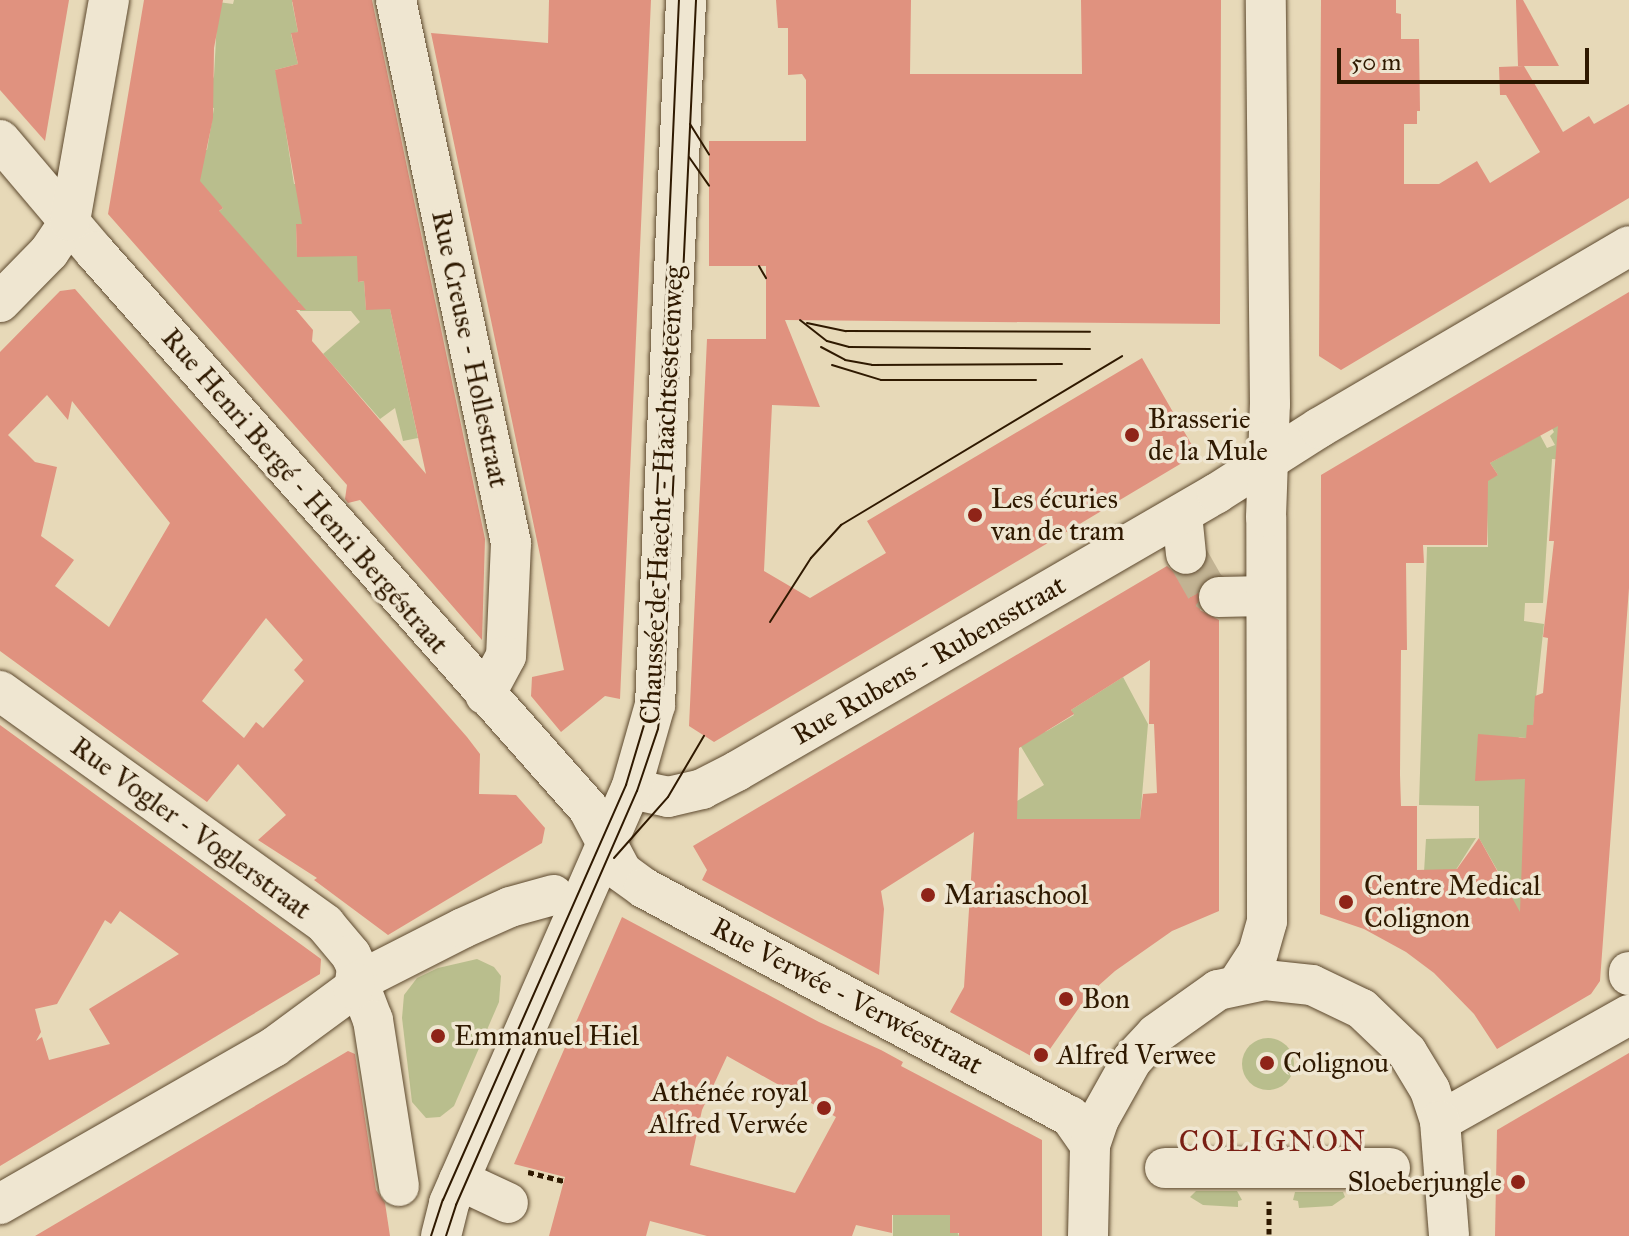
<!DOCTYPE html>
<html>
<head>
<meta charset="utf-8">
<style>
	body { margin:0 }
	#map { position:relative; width:1629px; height:1236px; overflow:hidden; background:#e7d9b8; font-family:"IM FELL Great Primer",serif }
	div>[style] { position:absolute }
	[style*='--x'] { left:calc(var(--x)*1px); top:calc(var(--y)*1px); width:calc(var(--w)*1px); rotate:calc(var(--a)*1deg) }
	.green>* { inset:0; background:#b9be8d }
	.round { border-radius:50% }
	.building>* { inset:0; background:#e0927f }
	.minor-tunnel>* { height:40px; margin-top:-20px; transform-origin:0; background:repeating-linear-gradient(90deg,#c2b393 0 40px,transparent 0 60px) }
	.path>* { height:5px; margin-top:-2.5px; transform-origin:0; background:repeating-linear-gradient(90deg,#2f1900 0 6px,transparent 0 10px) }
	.roads { filter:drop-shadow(0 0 2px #5d492e) drop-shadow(0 0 2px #5d492e) }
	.minor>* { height:40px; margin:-20px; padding:0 20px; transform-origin:20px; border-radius:20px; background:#efe6d1 }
	.tram>* { height:2px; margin:-1px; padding:0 1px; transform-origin:1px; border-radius:1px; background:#2f1900 }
	.dots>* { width:22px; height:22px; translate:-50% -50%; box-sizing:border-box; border:4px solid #efe6d1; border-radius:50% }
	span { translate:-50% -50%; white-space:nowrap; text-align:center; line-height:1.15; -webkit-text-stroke:7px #efe6d1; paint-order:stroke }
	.street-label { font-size:28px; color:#2f1900 }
	.poi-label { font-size:28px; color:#2f1900 }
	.left { translate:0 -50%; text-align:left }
	.right { translate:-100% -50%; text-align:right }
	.neighbourhood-label { font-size:30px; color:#7a1f14; letter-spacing:2px }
	.scale { position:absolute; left:1337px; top:48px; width:252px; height:36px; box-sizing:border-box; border:4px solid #2f1900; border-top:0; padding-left:10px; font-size:24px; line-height:28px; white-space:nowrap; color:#2f1900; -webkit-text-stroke:6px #efe6d1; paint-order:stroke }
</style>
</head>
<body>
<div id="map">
	<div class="green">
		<div style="clip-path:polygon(234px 0,297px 0,292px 2px,298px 32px,291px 34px,298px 64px,275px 70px,291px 112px,283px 114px,294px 184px,325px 180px,362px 224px,296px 224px,297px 256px,375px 236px,359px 282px,364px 281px,366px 309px,390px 309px,418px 438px,403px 441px,395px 408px,380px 419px,323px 354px,360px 322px,351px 311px,300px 311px,299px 301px,286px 312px,211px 218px,223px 208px,202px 190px,191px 149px,207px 150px,214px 108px,203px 106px,214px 76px,218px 2px,233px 4px)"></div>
		<div style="clip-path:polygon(1559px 413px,1568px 460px,1552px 459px,1543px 603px,1525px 603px,1524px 621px,1544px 624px,1533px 725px,1526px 738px,1518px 737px,1540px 755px,1532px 936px,1487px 894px,1500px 875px,1479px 838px,1479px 806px,1419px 805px,1427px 547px,1488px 547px,1487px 509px,1453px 482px,1498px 475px,1490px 463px,1540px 435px,1547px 448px,1555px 445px,1550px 436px,1554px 432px,1547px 420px)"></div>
		<div style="clip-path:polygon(1123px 677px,1148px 724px,1140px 820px,1017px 819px,1017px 801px,1044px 785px,1017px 740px,1047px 731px,1074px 715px,1071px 710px)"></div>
		<div style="clip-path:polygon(1476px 838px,1447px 884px,1424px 872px,1426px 839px)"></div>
		<div style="clip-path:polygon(477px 959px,494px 967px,501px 976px,499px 1002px,454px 1106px,440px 1117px,426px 1118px,412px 1102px,402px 1018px,404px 995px,417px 978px,438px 968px)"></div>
		<div class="round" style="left:1242px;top:1038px;width:52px;height:52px"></div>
		<div style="clip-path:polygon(1196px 1191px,1237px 1191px,1242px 1200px,1238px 1201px,1238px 1207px,1203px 1205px,1190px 1197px)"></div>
		<div style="clip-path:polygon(1295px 1192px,1343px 1192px,1345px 1197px,1332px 1206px,1299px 1208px,1298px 1201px,1293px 1200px)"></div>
		<div style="clip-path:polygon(893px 1210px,950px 1215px,959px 1236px,893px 1236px)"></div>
	</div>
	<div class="building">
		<div style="clip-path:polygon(0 0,69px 0,45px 141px,0 90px)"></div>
		<div style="clip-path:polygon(144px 0,223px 0,214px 48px,213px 118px,200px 181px,223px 208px,219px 211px,306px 310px,296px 310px,313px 330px,312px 341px,426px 474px,390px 309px,366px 310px,364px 281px,358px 282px,357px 256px,297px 257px,296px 224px,302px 224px,275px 70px,298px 64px,291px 33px,298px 32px,292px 0,372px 0,485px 539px,482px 640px,360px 500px,348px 503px,345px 499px,347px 485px,108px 214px)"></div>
		<div style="clip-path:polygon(549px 0,651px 0,620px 699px,605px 696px,561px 732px,531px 696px,532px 677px,564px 670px,431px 33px,548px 43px)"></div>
		<div style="clip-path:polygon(776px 0,911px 0,910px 74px,1082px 74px,1081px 0,1221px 0,1220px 324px,785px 320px,820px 407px,772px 405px,764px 571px,810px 598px,886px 553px,867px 521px,1142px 358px,1197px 454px,714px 742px,689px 726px,707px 339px,766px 339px,766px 266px,709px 266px,709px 141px,806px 141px,806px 80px,802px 74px,788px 75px,788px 28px,778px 28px)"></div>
		<div style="clip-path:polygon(1321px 0,1396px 0,1396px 13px,1401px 14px,1401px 39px,1419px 39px,1420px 111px,1417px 111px,1417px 124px,1404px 124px,1404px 184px,1439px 184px,1477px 161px,1490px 183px,1540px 152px,1506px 95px,1500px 95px,1499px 67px,1524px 66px,1563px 132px,1589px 116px,1594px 124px,1629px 104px,1629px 198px,1341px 370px,1319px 356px)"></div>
		<div style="clip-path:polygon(1516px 0,1523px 0,1559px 66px,1518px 66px)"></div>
		<div style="clip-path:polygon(evenodd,75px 289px,467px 737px,480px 754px,479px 794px,516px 795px,545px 828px,542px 843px,388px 935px,314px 880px,317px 878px,258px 840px,286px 815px,238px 764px,207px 802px,0 651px,0 352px,60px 291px,75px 289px,47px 395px,68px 420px,72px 401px,170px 523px,109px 627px,55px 586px,74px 560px,41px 536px,57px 467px,35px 462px,8px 435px,47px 395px,75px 289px,266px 618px,303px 660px,294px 670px,304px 681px,263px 728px,256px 722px,244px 738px,202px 701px,266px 618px)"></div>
		<div style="clip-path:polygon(evenodd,1629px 292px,1629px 588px,1600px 981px,1591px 994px,1497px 1049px,1474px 1014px,1434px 973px,1406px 952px,1364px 929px,1320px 914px,1321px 475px,1629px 292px,1558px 426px,1549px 541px,1554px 541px,1543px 637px,1548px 638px,1543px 693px,1535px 696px,1533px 725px,1527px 725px,1526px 738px,1478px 734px,1475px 781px,1525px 779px,1520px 912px,1479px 838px,1457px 869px,1417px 870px,1417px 806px,1401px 806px,1400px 775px,1401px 650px,1407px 650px,1406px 563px,1424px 563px,1423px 545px,1487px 545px,1488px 481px,1498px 475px,1490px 463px,1558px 426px)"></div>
		<div style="clip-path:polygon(evenodd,1167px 566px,1177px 575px,1190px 576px,1198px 590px,1200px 610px,1219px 620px,1219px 911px,1172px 931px,1115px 971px,1088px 995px,1050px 1049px,1031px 1056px,950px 1012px,964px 987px,974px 832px,881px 891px,884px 909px,879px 975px,702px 880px,707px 870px,693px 846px,1167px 566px,1150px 660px,1149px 724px,1154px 724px,1157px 793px,1143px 794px,1140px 819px,1017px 819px,1019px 748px,1074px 714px,1071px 710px,1150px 660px)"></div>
		<div style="clip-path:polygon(evenodd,0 725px,321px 959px,320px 974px,0 1166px,0 725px,120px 911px,179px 954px,89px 1009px,110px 1044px,49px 1060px,42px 1037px,36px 1041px,41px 1032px,35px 1009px,57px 1004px,105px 920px,111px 924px,120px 911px)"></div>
		<div style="clip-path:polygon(evenodd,622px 917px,819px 1022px,881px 1050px,903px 1062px,901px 1066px,1042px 1140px,1042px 1236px,959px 1236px,959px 1233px,950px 1233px,950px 1215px,892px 1215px,892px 1233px,856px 1225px,852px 1236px,707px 1236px,650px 1221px,646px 1236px,549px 1236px,565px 1177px,514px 1164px,622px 917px,727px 1056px,836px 1117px,795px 1193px,690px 1165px,702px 1110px,727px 1056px)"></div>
		<div style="clip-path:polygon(348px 1051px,355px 1054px,376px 1190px,385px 1203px,390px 1236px,35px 1236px)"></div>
		<div style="clip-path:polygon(1629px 1053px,1629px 1236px,1495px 1236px,1497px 1130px)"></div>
	</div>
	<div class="minor-tunnel">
		<div style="--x:1186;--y:554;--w:40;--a:60.3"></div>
		<div style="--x:1206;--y:589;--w:15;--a:32"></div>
	</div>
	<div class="path">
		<div style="--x:528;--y:1172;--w:37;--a:14"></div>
		<div style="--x:1269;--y:1234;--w:33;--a:-90"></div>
	</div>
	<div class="roads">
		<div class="minor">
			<div style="--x:396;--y:0;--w:555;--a:78.04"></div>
			<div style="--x:511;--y:543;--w:113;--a:92.5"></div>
			<div style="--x:506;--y:656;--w:44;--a:118.3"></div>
			<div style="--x:0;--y:140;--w:147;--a:49.7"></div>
			<div style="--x:95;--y:252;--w:743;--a:48.44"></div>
			<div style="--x:588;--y:808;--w:72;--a:62"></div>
			<div style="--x:622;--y:872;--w:27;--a:36"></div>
			<div style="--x:644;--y:888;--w:483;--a:28.2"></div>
			<div style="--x:1070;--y:1116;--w:35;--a:55"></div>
			<div style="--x:0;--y:302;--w:70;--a:-45.6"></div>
			<div style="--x:49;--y:252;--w:37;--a:-56"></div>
			<div style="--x:70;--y:221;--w:224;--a:-80"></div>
			<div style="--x:1182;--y:514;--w:40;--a:84.3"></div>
			<div style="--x:1219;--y:597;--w:47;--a:-1.2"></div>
			<div style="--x:0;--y:691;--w:400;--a:35.6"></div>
			<div style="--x:325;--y:924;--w:40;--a:50"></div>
			<div style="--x:351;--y:955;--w:14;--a:65"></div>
			<div style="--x:357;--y:968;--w:15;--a:98"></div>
			<div style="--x:631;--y:789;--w:38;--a:12"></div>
			<div style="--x:668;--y:797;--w:35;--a:-13"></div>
			<div style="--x:702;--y:789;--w:39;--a:-27"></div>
			<div style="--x:737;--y:771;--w:555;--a:-30.08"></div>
			<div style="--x:1217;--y:493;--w:121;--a:-32.5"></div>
			<div style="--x:1319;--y:428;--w:359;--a:-30.4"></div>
			<div style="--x:1629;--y:972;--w:3;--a:90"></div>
			<div style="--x:355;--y:983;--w:121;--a:-27"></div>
			<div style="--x:463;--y:928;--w:51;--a:-24.1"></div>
			<div style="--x:510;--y:907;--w:45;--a:-15.6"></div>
			<div style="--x:359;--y:984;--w:39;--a:69"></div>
			<div style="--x:373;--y:1020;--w:168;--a:81.1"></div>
			<div style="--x:1237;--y:985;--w:38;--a:-57"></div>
			<div style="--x:1258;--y:953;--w:33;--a:-74"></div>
			<div style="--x:1267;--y:921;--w:404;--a:-90.1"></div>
			<div style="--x:1266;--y:517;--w:113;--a:-88"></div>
			<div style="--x:1270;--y:404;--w:404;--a:-90.6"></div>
			<div style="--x:1440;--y:1121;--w:217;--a:-29.3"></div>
			<div style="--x:1165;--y:1168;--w:225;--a:0"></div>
			<div style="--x:459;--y:1180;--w:54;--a:25.1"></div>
			<div style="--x:0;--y:1204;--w:316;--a:-29.8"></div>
			<div style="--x:274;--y:1047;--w:98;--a:-36.3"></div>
			<div style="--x:353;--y:989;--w:6;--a:-72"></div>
			<div style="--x:441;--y:1236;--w:34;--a:-76"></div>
			<div style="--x:449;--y:1203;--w:452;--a:-66.3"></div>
			<div style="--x:631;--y:789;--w:87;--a:-74.1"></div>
			<div style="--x:655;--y:705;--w:706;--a:-87.48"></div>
			<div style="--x:1088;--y:1236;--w:91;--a:-88.7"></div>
			<div style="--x:1090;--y:1145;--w:28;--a:-71"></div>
			<div style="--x:1099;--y:1119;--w:68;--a:-60.8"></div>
			<div style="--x:1132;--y:1060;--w:35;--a:-47"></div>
			<div style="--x:1156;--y:1034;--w:76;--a:-35.4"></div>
			<div style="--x:1218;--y:990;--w:48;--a:-12"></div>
			<div style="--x:1265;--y:980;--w:47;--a:6.1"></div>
			<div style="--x:1312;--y:985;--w:55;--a:25.6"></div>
			<div style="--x:1362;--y:1009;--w:62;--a:43.7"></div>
			<div style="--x:1407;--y:1052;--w:44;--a:58.8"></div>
			<div style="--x:1430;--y:1090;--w:33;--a:72"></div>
			<div style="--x:1440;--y:1121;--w:115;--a:85.5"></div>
		</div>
	</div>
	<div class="tram">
		<div style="--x:690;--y:124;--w:36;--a:58"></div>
		<div style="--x:689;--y:157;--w:35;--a:55"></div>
		<div style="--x:759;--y:266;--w:14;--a:60"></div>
		<div style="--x:800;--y:320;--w:34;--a:38"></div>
		<div style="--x:827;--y:341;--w:23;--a:15"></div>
		<div style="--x:849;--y:347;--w:241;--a:0.5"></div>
		<div style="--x:807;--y:323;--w:40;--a:12"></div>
		<div style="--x:846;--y:331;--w:244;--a:0.2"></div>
		<div style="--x:821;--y:347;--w:27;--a:28"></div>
		<div style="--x:845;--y:360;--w:27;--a:10"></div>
		<div style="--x:872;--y:365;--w:190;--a:-0.3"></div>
		<div style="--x:832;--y:365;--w:51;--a:17"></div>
		<div style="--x:881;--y:380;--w:155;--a:0"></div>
		<div style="--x:770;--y:622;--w:76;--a:-57.4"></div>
		<div style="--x:811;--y:558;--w:45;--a:-47.7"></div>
		<div style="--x:841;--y:525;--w:328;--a:-31"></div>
		<div style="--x:614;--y:858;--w:81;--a:-48.5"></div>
		<div style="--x:668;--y:797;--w:71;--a:-59.5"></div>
		<div style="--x:431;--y:1236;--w:38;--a:-72"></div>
		<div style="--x:443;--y:1200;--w:454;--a:-66.2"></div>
		<div style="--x:626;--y:785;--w:63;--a:-73.3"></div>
		<div style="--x:644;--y:725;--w:47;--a:-83.9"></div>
		<div style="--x:649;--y:678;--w:679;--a:-87.47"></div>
		<div style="--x:446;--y:1236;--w:33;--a:-72"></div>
		<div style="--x:456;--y:1205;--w:452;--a:-66.4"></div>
		<div style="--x:637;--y:791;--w:65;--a:-71.3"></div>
		<div style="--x:658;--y:729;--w:50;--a:-83.2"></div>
		<div style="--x:664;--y:679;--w:680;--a:-87.3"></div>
	</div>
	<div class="dots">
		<div style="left:1132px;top:435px;background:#8f2418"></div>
		<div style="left:975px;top:515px;background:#8f2418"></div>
		<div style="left:928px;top:895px;background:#8f2418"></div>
		<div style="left:1346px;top:902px;background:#8f2418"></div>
		<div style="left:1066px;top:999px;background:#8f2418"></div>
		<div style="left:438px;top:1036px;background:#8f2418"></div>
		<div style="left:1041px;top:1055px;background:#8f2418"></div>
		<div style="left:1267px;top:1063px;background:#8f2418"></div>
		<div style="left:824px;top:1108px;background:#8f2418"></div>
		<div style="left:1518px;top:1182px;background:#8f2418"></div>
	</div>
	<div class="street-label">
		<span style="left:470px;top:349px;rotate:78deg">Rue Creuse - Hollestraat</span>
		<span style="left:305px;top:491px;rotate:49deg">Rue Henri Bergé - Henri Bergéstraat</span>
		<span style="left:662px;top:495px;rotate:-87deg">Chaussée de Haecht - Haachtsesteenweg</span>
		<span style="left:929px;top:660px;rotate:-30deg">Rue Rubens - Rubensstraat</span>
		<span style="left:191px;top:828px;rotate:36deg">Rue Vogler - Voglerstraat</span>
		<span style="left:847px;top:996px;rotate:28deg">Rue Verwée - Verwéestraat</span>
	</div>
	<div class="poi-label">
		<span class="left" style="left:1148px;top:435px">Brasserie<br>de la Mule</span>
		<span class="left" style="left:991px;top:515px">Les écuries<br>van de tram</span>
		<span class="left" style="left:1364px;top:902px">Centre Medical<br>Colignon</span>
		<span class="left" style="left:944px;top:895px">Mariaschool</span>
		<span class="left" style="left:1082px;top:999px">Bon</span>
		<span class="left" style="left:454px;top:1036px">Emmanuel Hiel</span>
		<span class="left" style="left:1057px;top:1055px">Alfred Verwee</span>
		<span class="left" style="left:1283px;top:1063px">Colignou</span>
		<span class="right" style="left:808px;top:1108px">Athénée royal<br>Alfred Verwée</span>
		<span class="right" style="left:1502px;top:1182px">Sloeberjungle</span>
	</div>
	<div class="neighbourhood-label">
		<span style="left:1273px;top:1141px">COLIGNON</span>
	</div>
	<div class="scale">50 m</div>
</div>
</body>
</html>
